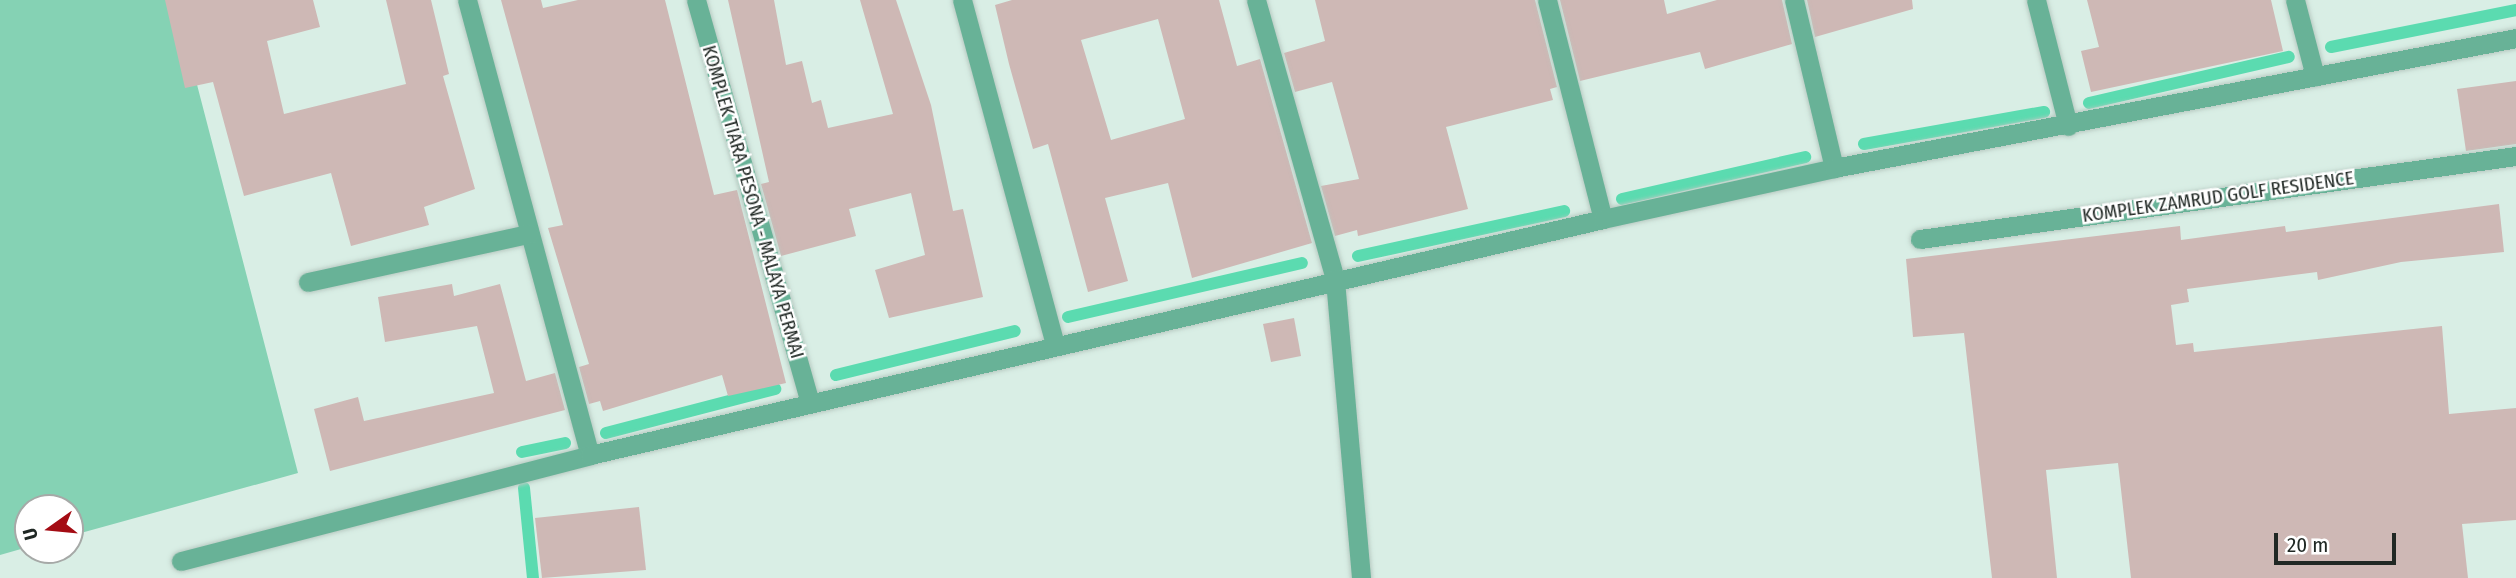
<!DOCTYPE html>
<html>
<head>
<meta charset="utf-8">
<style>
	body { margin:0 }
	#map { position:relative; width:2516px; height:578px; overflow:hidden; background:#d9eee5; font-family:"Fira Sans Condensed",sans-serif }
	div>[style] { position:absolute }
	[style*='--x'] { left:calc(var(--x)*1px); top:calc(var(--y)*1px); width:calc(var(--w)*1px); rotate:calc(var(--a)*1deg) }
	.green>* { inset:0; background:#85d2b4 }
	.stream>* { height:12px; margin:-6px; padding:0 6px; transform-origin:6px; border-radius:6px; background:#5bdbb0 }
	.building>* { inset:0; background:#ceb8b5 }
	.roads { filter:drop-shadow(0 0 2px #b8cac2) drop-shadow(0 0 2px #b8cac2) }
	.minor>* { height:19px; margin:-9.5px; padding:0 9.5px; transform-origin:9.5px; border-radius:9.5px; background:#68b297 }
	span { translate:-50% -50%; white-space:nowrap; text-align:center; line-height:1.15; -webkit-text-stroke:5px #fff; paint-order:stroke }
	.street-label { font-size:19px; color:#202824 }
	.north { position:absolute; left:14px; top:494px; width:70px; height:70px; box-sizing:border-box; background:#fff; border:2px solid #a6a9a7; border-radius:50%; rotate:255deg; font-size:19px; font-weight:700; line-height:28px; text-align:center; color:#202824 }
	.north::after { content:''; display:block; margin:auto; width:24px; height:32px; background:#a40c14; clip-path:polygon(50% 0,100% 100%,50% 72%,0 100%) }
	.scale { position:absolute; left:2274px; top:533px; width:122px; height:32px; box-sizing:border-box; border:4px solid #202824; border-top:0; padding-left:9px; font-size:21px; line-height:24px; white-space:nowrap; color:#202824; -webkit-text-stroke:5px #fff; paint-order:stroke }
</style>
</head>
<body>
<div id="map">
	<div class="green">
		<div style="clip-path:polygon(0 0,175px 0,298px 473px,70px 536px,70px 508px,28px 508px,28px 547px,0 555px)"></div>
	</div>
	<div class="stream">
		<div style="--x:2331;--y:47;--w:189;--a:-11.3"></div>
		<div style="--x:2089;--y:103;--w:205;--a:-13"></div>
		<div style="--x:1864;--y:144;--w:183;--a:-10.1"></div>
		<div style="--x:1622;--y:199;--w:188;--a:-12.9"></div>
		<div style="--x:1358;--y:256;--w:211;--a:-12.3"></div>
		<div style="--x:1068;--y:317;--w:240;--a:-13"></div>
		<div style="--x:836;--y:375;--w:184;--a:-13.8"></div>
		<div style="--x:606;--y:433;--w:175;--a:-14.6"></div>
		<div style="--x:522;--y:452;--w:44;--a:-11.8"></div>
		<div style="--x:524;--y:488;--w:90;--a:84.3"></div>
	</div>
	<div class="building">
		<div style="clip-path:polygon(165px 0,313px 0,320px 27px,267px 41px,284px 114px,406px 84px,386px 0,431px 0,449px 74px,443px 76px,475px 189px,424px 207px,429px 225px,351px 246px,331px 173px,244px 196px,213px 82px,185px 88px)"></div>
		<div style="clip-path:polygon(501px 0,541px 0,543px 8px,578px 0,665px 0,714px 195px,737px 190px,786px 383px,728px 396px,722px 375px,603px 411px,600px 401px,589px 404px,579px 367px,589px 364px,548px 228px,563px 225px)"></div>
		<div style="clip-path:polygon(728px 0,774px 0,786px 65px,802px 61px,812px 103px,821px 100px,828px 128px,893px 114px,860px 0,896px 0,931px 105px,953px 211px,963px 209px,983px 297px,889px 318px,875px 270px,925px 255px,911px 193px,849px 209px,856px 236px,781px 256px,761px 184px,769px 182px)"></div>
		<div style="clip-path:polygon(evenodd,1012px 0,1219px 0,1237px 66px,1260px 59px,1312px 243px,1192px 278px,1168px 183px,1105px 198px,1128px 281px,1088px 292px,1048px 144px,1033px 149px,1009px 64px,995px 5px,1012px 0,1158px 19px,1185px 119px,1111px 140px,1081px 40px,1158px 19px)"></div>
		<div style="clip-path:polygon(1315px 0,1535px 0,1557px 87px,1550px 89px,1553px 100px,1446px 127px,1468px 209px,1358px 236px,1357px 230px,1335px 236px,1321px 186px,1359px 179px,1332px 82px,1295px 92px,1284px 53px,1325px 41px)"></div>
		<div style="clip-path:polygon(1560px 0,1664px 0,1667px 14px,1717px 0,1782px 0,1792px 44px,1705px 69px,1700px 52px,1580px 81px)"></div>
		<div style="clip-path:polygon(1807px 0,1912px 0,1913px 9px,1815px 37px)"></div>
		<div style="clip-path:polygon(2087px 0,2271px 0,2283px 51px,2091px 92px,2081px 51px,2099px 47px)"></div>
		<div style="clip-path:polygon(2516px 81px,2516px 144px,2466px 151px,2457px 89px)"></div>
		<div style="clip-path:polygon(2499px 204px,2504px 252px,2401px 262px,2318px 280px,2317px 272px,2187px 289px,2189px 302px,2171px 305px,2176px 345px,2193px 343px,2194px 352px,2442px 326px,2449px 414px,2516px 408px,2516px 520px,2462px 524px,2468px 578px,2131px 578px,2118px 463px,2046px 470px,2057px 578px,1992px 578px,1964px 333px,1913px 337px,1906px 259px,2180px 226px,2181px 240px,2285px 226px,2286px 232px)"></div>
		<div style="clip-path:polygon(452px 284px,454px 296px,500px 284px,526px 381px,555px 373px,565px 410px,330px 471px,314px 409px,358px 397px,364px 421px,494px 393px,477px 326px,385px 342px,378px 297px)"></div>
		<div style="clip-path:polygon(1294px 318px,1301px 356px,1271px 362px,1263px 324px)"></div>
		<div style="clip-path:polygon(639px 507px,646px 570px,542px 578px,535px 518px)"></div>
	</div>
	<div class="roads">
		<div class="minor">
			<div style="--x:467;--y:0;--w:471;--a:74.9"></div>
			<div style="--x:696;--y:0;--w:419;--a:74.2"></div>
			<div style="--x:962;--y:0;--w:356;--a:74.9"></div>
			<div style="--x:1256;--y:0;--w:291;--a:74.2"></div>
			<div style="--x:1335;--y:280;--w:299;--a:85"></div>
			<div style="--x:1547;--y:0;--w:226;--a:75.7"></div>
			<div style="--x:1794;--y:0;--w:173;--a:76.6"></div>
			<div style="--x:2036;--y:0;--w:130;--a:75.7"></div>
			<div style="--x:2295;--y:0;--w:79;--a:75.3"></div>
			<div style="--x:1920;--y:239;--w:602;--a:-7.93"></div>
			<div style="--x:308;--y:282;--w:226;--a:-12.3"></div>
			<div style="--x:181;--y:561;--w:423;--a:-14.5"></div>
			<div style="--x:590;--y:455;--w:1040;--a:-13.11"></div>
			<div style="--x:1603;--y:219;--w:237;--a:-12.4"></div>
			<div style="--x:1834;--y:168;--w:694;--a:-10.79"></div>
		</div>
	</div>
	<div class="street-label">
		<span style="left:2218px;top:197px;rotate:-8deg">KOMPLEK ZAMRUD GOLF RESIDENCE</span>
		<span style="left:753px;top:202px;rotate:74deg">KOMPLEK TIARA PESONA - MALAYA PERMAI</span>
	</div>
	<div class="north">U</div>
	<div class="scale">20 m</div>
</div>
</body>
</html>
